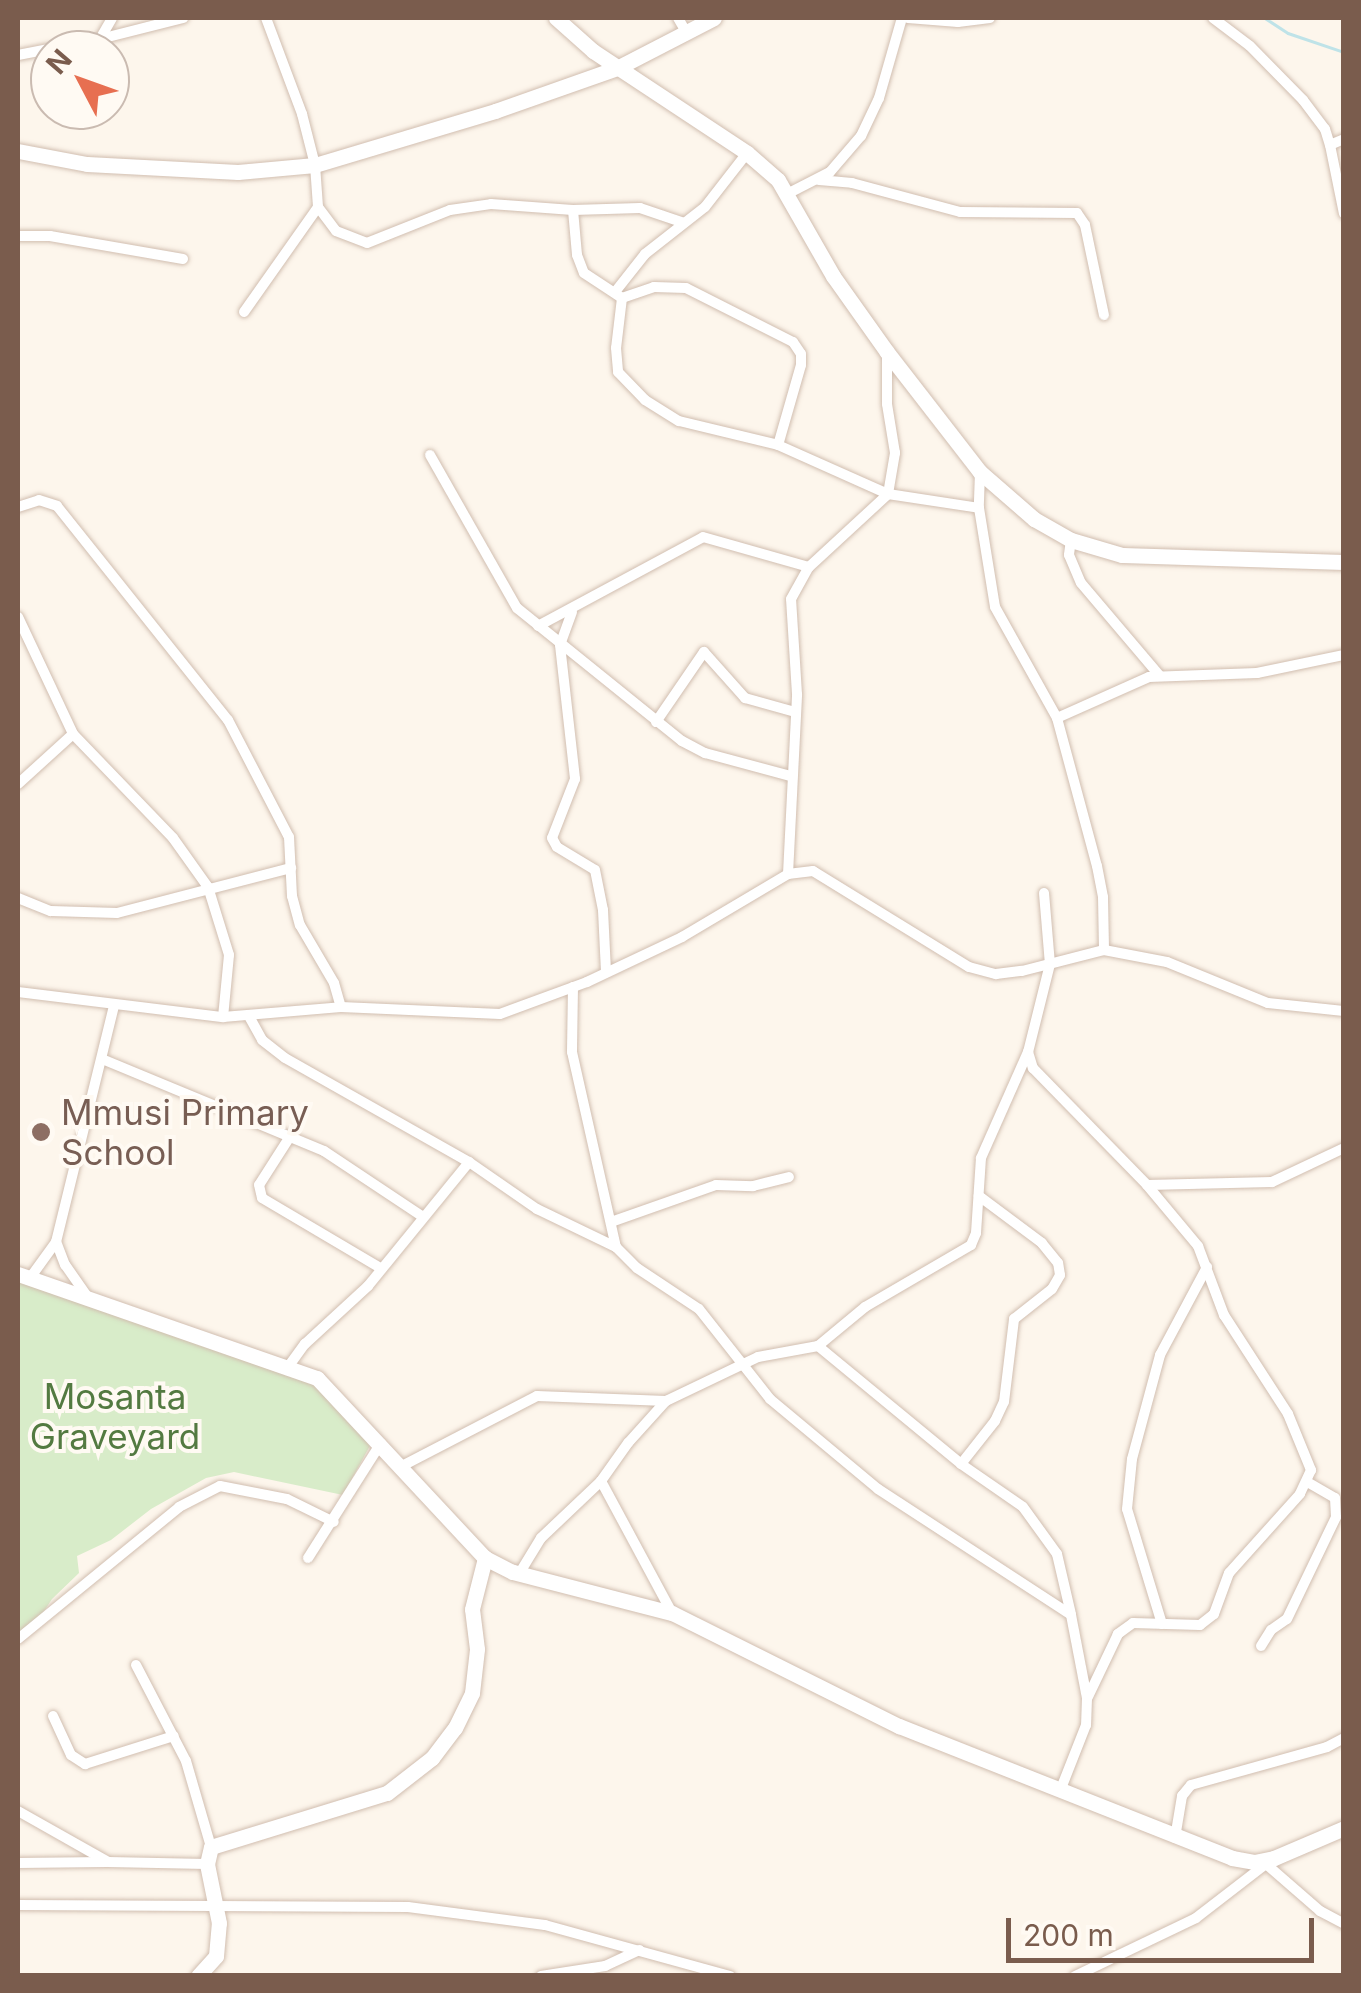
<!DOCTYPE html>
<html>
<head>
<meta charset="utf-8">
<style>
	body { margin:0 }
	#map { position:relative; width:1361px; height:1993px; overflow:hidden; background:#fdf6ec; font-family:Inter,sans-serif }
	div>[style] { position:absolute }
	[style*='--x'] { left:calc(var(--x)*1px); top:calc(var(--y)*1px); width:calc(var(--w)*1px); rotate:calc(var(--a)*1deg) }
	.green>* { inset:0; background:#d8ecc9 }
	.stream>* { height:2.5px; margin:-1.25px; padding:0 1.25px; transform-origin:1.25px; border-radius:1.25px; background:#bfe3e8 }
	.roads { filter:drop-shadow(0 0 2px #d1beb0) drop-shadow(0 0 2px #d1beb0) }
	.street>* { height:10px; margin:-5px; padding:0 5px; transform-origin:5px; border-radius:5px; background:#fff }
	.secondary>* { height:15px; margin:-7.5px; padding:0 7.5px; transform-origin:7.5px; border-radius:7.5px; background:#fff }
	.dots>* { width:28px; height:28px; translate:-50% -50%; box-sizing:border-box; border:5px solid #fffaf3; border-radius:50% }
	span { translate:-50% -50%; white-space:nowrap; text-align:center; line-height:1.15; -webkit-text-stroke:8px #fffaf3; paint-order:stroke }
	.education-label { font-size:35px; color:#785e54 }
	.left { translate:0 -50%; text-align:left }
	.park-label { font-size:35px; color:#537a41 }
	.frame { position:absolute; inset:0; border:20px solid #7a5c4d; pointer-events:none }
	.north { position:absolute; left:30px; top:30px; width:100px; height:100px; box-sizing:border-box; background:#fffaf3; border:2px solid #cabbb1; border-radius:50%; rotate:311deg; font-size:28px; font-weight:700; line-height:40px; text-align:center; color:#7a5c4d }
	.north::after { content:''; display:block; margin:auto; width:35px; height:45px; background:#e76f51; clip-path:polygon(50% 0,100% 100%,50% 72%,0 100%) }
	.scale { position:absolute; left:1006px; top:1918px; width:308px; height:45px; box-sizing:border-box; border:5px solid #7a5c4d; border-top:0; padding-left:12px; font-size:30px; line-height:35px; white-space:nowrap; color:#7a5c4d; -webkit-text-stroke:8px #fffaf3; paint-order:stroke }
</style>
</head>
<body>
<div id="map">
	<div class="green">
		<div style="clip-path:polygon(18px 1278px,310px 1380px,372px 1442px,343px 1495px,234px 1472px,206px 1478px,151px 1509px,111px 1540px,77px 1556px,79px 1573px,52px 1599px,35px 1625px,18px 1635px)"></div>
	</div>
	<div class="stream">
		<div style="--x:1265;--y:18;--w:27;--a:33"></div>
		<div style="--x:1288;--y:33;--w:59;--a:18.7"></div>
	</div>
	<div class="roads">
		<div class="street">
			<div style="--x:266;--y:18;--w:103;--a:69.4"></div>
			<div style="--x:302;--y:114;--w:53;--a:75.7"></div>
			<div style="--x:315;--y:165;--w:42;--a:85.9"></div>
			<div style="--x:318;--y:207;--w:30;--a:53"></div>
			<div style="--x:336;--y:231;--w:33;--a:21"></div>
			<div style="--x:367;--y:243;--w:89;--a:-21.7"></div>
			<div style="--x:450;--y:210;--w:41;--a:-8.3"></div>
			<div style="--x:491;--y:204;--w:82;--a:4.2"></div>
			<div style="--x:573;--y:210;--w:45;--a:84.9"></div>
			<div style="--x:577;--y:255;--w:19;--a:69"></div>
			<div style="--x:584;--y:273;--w:45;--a:33.3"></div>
			<div style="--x:622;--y:298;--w:50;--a:96.8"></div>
			<div style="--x:616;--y:348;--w:24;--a:85"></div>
			<div style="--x:618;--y:372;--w:39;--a:46"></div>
			<div style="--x:645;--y:400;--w:40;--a:32"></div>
			<div style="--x:679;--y:421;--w:102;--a:13.6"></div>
			<div style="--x:778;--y:445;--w:120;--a:24"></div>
			<div style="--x:888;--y:494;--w:92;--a:8.7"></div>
			<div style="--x:678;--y:18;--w:16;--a:60"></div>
			<div style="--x:908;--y:18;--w:50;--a:4.6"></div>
			<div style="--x:958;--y:22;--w:32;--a:-7"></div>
			<div style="--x:1213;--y:18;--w:46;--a:37.1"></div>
			<div style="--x:1250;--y:46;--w:76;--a:45.5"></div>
			<div style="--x:1303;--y:100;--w:36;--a:53"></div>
			<div style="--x:1325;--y:129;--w:17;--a:73"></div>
			<div style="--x:100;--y:39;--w:86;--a:-14.2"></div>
			<div style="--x:18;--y:55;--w:84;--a:-11"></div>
			<div style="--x:100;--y:39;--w:24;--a:-60"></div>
			<div style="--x:1344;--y:139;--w:15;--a:157"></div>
			<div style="--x:1330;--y:145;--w:70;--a:78.5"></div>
			<div style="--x:819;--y:180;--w:33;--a:5"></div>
			<div style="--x:852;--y:183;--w:112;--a:15"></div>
			<div style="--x:960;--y:212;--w:117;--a:0.5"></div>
			<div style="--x:1077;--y:213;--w:14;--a:56"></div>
			<div style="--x:1085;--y:225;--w:92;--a:78.1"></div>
			<div style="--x:789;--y:193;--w:46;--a:-27.1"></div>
			<div style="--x:830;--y:172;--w:48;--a:-49.3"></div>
			<div style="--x:861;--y:136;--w:42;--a:-64.7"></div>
			<div style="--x:879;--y:98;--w:83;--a:-74"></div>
			<div style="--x:573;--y:210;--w:67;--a:-1.7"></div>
			<div style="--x:640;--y:208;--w:46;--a:18.8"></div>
			<div style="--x:18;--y:236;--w:32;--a:0"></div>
			<div style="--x:50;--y:236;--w:135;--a:9.8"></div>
			<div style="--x:615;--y:292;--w:48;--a:-51.7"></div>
			<div style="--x:645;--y:254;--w:76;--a:-38.1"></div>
			<div style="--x:705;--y:207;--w:68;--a:-52.1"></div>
			<div style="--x:622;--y:298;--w:34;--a:-19"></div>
			<div style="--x:654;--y:287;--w:32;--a:2"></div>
			<div style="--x:686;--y:288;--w:120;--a:26.8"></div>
			<div style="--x:793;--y:342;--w:14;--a:56"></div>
			<div style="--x:801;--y:354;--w:11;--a:90"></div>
			<div style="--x:801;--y:365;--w:83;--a:106"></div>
			<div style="--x:244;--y:312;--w:128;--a:-54.8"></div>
			<div style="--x:430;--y:455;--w:176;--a:60.4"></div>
			<div style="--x:517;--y:608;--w:212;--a:38.9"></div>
			<div style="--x:682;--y:741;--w:26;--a:28"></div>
			<div style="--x:705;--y:753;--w:88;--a:15.1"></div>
			<div style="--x:980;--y:472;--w:36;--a:92"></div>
			<div style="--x:979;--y:508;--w:100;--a:80.8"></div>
			<div style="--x:995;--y:607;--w:127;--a:60.8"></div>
			<div style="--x:1057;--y:718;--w:153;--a:74.9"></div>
			<div style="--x:1097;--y:866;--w:32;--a:79"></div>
			<div style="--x:1103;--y:897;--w:53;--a:88.9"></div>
			<div style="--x:18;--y:507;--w:22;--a:-18"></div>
			<div style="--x:39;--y:500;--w:19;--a:18"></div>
			<div style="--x:57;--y:506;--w:274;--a:51.4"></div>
			<div style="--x:228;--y:720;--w:132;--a:62.5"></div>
			<div style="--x:289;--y:837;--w:59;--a:87.1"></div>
			<div style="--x:292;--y:896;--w:30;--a:75"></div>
			<div style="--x:300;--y:925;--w:67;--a:59.6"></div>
			<div style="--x:334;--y:983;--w:25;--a:74"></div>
			<div style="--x:1071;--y:540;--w:15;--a:98"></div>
			<div style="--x:1069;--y:555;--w:30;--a:67"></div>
			<div style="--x:1081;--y:583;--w:122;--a:49.7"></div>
			<div style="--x:572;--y:612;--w:35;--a:110"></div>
			<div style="--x:560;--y:645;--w:135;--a:83.6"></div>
			<div style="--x:575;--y:779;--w:63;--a:111.3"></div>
			<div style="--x:552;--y:838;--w:10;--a:61"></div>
			<div style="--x:557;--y:847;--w:44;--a:31.2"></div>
			<div style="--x:595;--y:870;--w:41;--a:78.7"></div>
			<div style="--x:603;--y:910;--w:62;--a:87.2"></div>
			<div style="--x:18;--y:617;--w:129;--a:64.8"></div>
			<div style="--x:73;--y:734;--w:144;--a:46.1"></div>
			<div style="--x:173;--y:838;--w:60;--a:54.5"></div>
			<div style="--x:208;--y:887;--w:71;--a:72.8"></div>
			<div style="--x:229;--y:955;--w:62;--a:95.5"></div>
			<div style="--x:538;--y:626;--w:187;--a:-28.3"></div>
			<div style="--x:703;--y:537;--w:110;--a:15.8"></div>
			<div style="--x:1057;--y:718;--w:101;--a:-24"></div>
			<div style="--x:1149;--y:677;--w:108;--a:-2.1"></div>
			<div style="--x:1257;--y:673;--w:89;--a:-11.7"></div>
			<div style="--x:656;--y:722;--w:85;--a:-55.6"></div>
			<div style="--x:704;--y:652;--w:62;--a:48.3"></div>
			<div style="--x:745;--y:698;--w:52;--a:15.6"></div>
			<div style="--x:18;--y:784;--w:74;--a:-42.3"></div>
			<div style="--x:788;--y:874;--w:180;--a:-87.1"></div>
			<div style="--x:797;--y:694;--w:95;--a:-93.6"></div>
			<div style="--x:791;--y:599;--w:37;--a:-61"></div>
			<div style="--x:809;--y:567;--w:108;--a:-42.7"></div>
			<div style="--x:888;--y:494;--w:42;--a:-80.3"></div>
			<div style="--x:895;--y:453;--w:50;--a:-99.3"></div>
			<div style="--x:887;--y:404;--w:51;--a:-90"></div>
			<div style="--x:1044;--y:893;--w:71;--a:85.2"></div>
			<div style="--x:1050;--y:964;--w:91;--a:104"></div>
			<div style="--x:1028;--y:1052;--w:17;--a:73"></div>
			<div style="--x:1033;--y:1068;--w:163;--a:45.7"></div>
			<div style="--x:1147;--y:1185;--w:80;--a:50.1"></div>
			<div style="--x:1198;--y:1246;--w:74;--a:69.4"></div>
			<div style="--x:1224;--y:1315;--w:118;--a:57.1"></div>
			<div style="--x:1288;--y:1414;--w:61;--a:67.7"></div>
			<div style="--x:1311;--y:1470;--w:26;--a:115"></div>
			<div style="--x:1300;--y:1494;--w:106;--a:131.9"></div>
			<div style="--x:1229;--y:1573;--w:44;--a:110.1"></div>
			<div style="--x:1214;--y:1614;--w:18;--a:142"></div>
			<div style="--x:1200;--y:1625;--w:67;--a:-178.3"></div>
			<div style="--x:1133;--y:1623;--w:19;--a:144"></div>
			<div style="--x:1118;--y:1634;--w:70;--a:115.5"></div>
			<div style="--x:18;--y:898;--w:35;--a:22"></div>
			<div style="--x:51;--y:911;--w:66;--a:1.7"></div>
			<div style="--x:117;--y:913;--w:180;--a:-14.5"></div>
			<div style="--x:573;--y:987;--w:65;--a:90.9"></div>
			<div style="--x:572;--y:1052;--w:200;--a:77.3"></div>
			<div style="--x:616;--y:1247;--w:30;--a:45"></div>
			<div style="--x:637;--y:1268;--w:74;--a:33.5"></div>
			<div style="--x:699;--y:1309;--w:115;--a:51.7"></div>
			<div style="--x:770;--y:1399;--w:141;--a:39.8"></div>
			<div style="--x:878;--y:1489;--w:230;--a:33.1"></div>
			<div style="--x:1071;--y:1615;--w:85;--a:79.1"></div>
			<div style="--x:1087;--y:1698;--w:27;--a:92"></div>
			<div style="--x:1086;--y:1725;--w:71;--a:111.5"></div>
			<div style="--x:18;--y:992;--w:207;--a:7"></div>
			<div style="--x:223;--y:1017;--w:118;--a:-4.8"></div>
			<div style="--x:341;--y:1007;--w:159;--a:2.5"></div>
			<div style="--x:500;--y:1014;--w:93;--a:-20.2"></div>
			<div style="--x:587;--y:982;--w:105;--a:-25.3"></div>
			<div style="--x:682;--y:937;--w:123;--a:-30.7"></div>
			<div style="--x:788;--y:874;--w:25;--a:-7"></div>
			<div style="--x:813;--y:871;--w:183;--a:31.6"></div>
			<div style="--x:969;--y:967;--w:28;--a:15"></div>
			<div style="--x:996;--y:974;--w:26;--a:-7"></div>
			<div style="--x:1022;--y:971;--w:85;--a:-14.4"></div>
			<div style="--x:1104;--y:950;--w:64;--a:10.8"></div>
			<div style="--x:1167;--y:962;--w:109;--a:22.1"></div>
			<div style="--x:1268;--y:1003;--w:76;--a:6"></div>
			<div style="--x:250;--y:1018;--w:25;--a:61"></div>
			<div style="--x:262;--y:1040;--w:29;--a:38"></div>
			<div style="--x:285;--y:1058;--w:211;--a:29.5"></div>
			<div style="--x:469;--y:1162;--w:83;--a:34.7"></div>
			<div style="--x:537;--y:1209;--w:88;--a:25.7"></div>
			<div style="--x:102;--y:1059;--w:240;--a:22.5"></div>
			<div style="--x:324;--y:1151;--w:118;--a:33.6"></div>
			<div style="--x:291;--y:1135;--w:59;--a:122.6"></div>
			<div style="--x:259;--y:1185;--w:13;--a:77"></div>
			<div style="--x:262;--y:1198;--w:139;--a:30.6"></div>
			<div style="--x:1147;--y:1185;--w:125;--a:-1.4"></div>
			<div style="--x:1272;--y:1182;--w:80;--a:-25.3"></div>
			<div style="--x:611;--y:1222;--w:111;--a:-19.4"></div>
			<div style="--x:716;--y:1185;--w:37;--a:2"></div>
			<div style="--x:753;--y:1186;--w:37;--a:-14"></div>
			<div style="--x:30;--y:1278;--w:44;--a:-54.2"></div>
			<div style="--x:87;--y:1296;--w:38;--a:-125"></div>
			<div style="--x:65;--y:1265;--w:25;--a:-111"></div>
			<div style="--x:56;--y:1242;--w:244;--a:-76.2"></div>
			<div style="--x:818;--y:1346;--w:185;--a:39.5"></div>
			<div style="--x:961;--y:1464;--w:75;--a:34.7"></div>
			<div style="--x:1023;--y:1507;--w:58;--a:54.1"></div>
			<div style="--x:1057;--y:1554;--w:62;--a:76.9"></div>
			<div style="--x:288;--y:1367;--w:29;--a:-54"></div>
			<div style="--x:305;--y:1344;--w:86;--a:-42.6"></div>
			<div style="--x:368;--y:1286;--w:160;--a:-50.8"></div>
			<div style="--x:961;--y:1464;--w:55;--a:-51.7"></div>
			<div style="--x:995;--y:1421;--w:21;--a:-65"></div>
			<div style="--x:1004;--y:1402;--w:84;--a:-83.1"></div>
			<div style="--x:1014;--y:1319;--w:48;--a:-38.3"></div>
			<div style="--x:1052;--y:1289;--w:16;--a:-60"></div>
			<div style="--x:1060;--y:1275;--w:12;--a:-99"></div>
			<div style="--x:1058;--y:1263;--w:26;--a:-129"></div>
			<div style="--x:1042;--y:1243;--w:79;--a:-143.3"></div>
			<div style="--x:402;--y:1466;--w:152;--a:-27.4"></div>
			<div style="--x:537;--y:1396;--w:129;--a:2.2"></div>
			<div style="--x:601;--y:1481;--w:150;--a:61.7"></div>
			<div style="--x:308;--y:1558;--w:136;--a:-57.6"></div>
			<div style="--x:519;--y:1574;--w:42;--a:-58.6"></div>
			<div style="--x:541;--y:1538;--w:83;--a:-43.5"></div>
			<div style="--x:601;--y:1481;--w:47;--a:-54.6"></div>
			<div style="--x:628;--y:1443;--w:57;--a:-47.9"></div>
			<div style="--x:666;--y:1401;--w:102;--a:-25.6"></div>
			<div style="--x:758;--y:1357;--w:61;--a:-10.4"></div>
			<div style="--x:818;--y:1346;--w:61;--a:-39.7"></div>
			<div style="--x:865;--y:1307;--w:123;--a:-30.3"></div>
			<div style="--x:971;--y:1245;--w:13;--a:-67"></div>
			<div style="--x:976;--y:1233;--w:75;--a:-86.2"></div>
			<div style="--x:981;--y:1158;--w:116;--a:-66.1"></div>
			<div style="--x:1162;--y:1624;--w:120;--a:-106.9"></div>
			<div style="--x:1127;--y:1509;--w:50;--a:-84.3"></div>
			<div style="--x:1132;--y:1459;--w:108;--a:-74.9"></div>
			<div style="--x:1160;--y:1355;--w:100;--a:-61.9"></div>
			<div style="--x:18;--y:1639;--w:208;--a:-39.3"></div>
			<div style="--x:179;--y:1507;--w:46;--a:-27.1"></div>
			<div style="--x:220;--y:1486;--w:68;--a:11"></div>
			<div style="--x:287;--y:1499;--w:52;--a:26.1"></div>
			<div style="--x:1261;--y:1646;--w:19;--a:-58"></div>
			<div style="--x:1271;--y:1630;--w:19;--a:-35"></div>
			<div style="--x:1287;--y:1619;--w:113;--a:-64.3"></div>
			<div style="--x:1336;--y:1517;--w:19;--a:-93"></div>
			<div style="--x:1335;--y:1498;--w:32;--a:-150"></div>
			<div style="--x:136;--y:1665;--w:108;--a:62.5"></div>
			<div style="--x:186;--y:1761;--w:90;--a:73.8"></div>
			<div style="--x:53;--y:1716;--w:43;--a:65.2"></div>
			<div style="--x:71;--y:1755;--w:17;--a:33"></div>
			<div style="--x:85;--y:1764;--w:93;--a:-17.5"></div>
			<div style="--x:18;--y:1811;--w:103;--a:29.5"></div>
			<div style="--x:108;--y:1862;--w:99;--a:1.2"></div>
			<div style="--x:1175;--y:1838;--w:43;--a:-80.5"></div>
			<div style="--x:1182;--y:1796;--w:14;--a:-51"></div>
			<div style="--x:1191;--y:1785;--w:141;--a:-15.6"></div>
			<div style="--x:1327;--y:1747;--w:19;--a:-28"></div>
			<div style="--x:18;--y:1863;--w:88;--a:-0.7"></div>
			<div style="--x:1266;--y:1864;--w:72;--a:41"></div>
			<div style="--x:1320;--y:1911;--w:27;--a:28"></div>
			<div style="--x:18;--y:1905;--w:390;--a:0.3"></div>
			<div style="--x:408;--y:1907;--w:138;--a:7.5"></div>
			<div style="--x:545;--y:1925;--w:192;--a:15.4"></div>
			<div style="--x:541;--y:1976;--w:65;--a:-8.9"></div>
			<div style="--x:605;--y:1966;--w:38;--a:-25"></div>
			<div style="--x:1075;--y:1976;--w:134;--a:-25.6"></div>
			<div style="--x:1196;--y:1918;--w:95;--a:-37.7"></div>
		</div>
		<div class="secondary">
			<div style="--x:556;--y:18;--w:50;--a:41.7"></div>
			<div style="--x:593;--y:51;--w:185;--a:33.5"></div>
			<div style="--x:747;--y:153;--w:41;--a:41.1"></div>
			<div style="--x:778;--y:180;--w:111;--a:60.2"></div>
			<div style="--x:833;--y:276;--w:93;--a:54.6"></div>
			<div style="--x:887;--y:352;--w:152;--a:52.2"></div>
			<div style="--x:980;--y:472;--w:72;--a:41"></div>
			<div style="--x:1034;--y:519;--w:43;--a:29.6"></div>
			<div style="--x:1071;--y:540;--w:53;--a:16.4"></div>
			<div style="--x:1122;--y:555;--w:222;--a:1.8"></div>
			<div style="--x:18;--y:151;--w:70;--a:10.7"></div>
			<div style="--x:87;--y:164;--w:151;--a:3"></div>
			<div style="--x:238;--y:172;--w:77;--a:-5.2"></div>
			<div style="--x:315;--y:165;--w:188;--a:-16.7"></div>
			<div style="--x:495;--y:111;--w:129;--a:-19.4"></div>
			<div style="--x:617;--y:68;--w:109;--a:-27.3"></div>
			<div style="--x:18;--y:1274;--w:317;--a:19.2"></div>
			<div style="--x:317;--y:1378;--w:246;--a:47"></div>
			<div style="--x:485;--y:1558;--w:31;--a:27"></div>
			<div style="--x:513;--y:1572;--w:164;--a:14.5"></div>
			<div style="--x:672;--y:1613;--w:254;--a:26.5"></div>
			<div style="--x:899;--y:1726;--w:358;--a:21.6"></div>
			<div style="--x:1232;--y:1858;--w:22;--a:10"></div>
			<div style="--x:1254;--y:1862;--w:20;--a:-11"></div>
			<div style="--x:1274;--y:1858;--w:76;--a:-23.2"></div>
			<div style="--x:198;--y:1976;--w:27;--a:-48"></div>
			<div style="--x:216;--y:1956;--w:33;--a:-85"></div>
			<div style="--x:219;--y:1923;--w:60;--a:-101.5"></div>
			<div style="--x:207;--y:1864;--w:17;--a:-77"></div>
			<div style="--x:211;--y:1847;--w:184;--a:-17.1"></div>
			<div style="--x:387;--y:1793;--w:57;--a:-37.9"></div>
			<div style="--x:432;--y:1758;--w:38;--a:-53"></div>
			<div style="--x:455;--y:1728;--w:39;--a:-64"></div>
			<div style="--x:472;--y:1693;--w:44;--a:-83.5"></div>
			<div style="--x:477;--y:1649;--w:40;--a:-97.1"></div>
			<div style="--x:472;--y:1609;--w:53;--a:-75.7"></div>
		</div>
	</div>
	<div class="dots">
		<div style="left:41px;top:1132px;background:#8d6e63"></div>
	</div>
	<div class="education-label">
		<span class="left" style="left:61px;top:1132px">Mmusi Primary<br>School</span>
	</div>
	<div class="park-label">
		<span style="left:115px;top:1416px">Mosanta<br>Graveyard</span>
	</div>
	<div class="frame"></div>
	<div class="north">N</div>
	<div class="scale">200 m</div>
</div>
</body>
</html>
